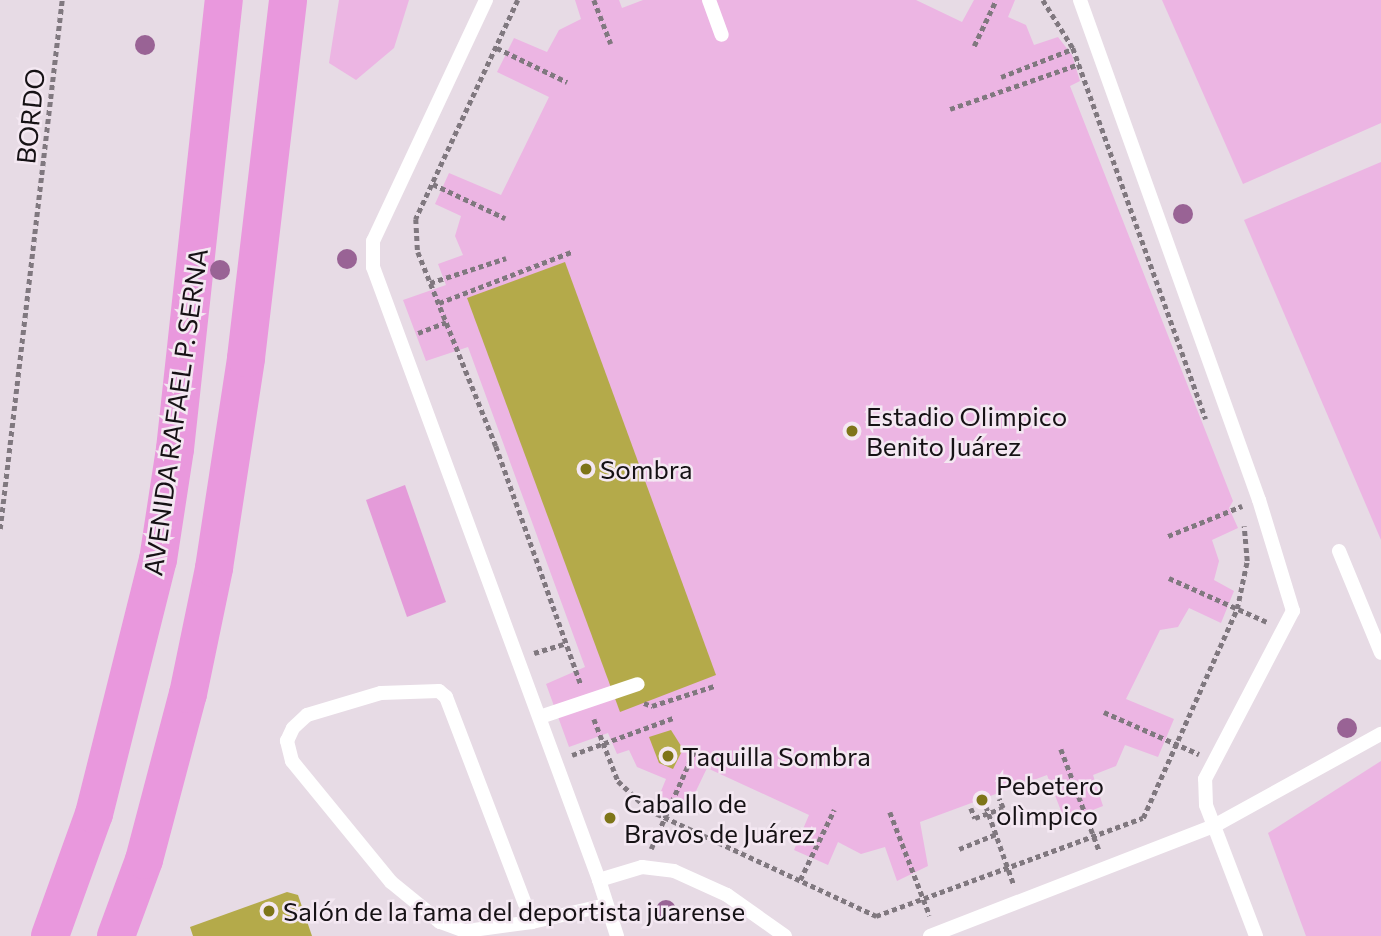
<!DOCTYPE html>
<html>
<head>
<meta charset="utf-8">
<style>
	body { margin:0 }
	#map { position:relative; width:1381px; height:936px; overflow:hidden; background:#e7dbe5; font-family:Commissioner,sans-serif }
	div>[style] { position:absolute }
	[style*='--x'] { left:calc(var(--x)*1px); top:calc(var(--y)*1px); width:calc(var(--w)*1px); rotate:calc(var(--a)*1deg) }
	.green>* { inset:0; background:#ecb5e3 }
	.water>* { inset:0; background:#e49bd9 }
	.building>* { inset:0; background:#b4aa4a }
	.path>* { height:4.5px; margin-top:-2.25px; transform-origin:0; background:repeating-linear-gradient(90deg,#80787f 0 5px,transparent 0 8.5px) }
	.lane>* { height:14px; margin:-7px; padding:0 7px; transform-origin:7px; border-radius:7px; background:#fff }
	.highway>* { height:38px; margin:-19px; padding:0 19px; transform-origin:19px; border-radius:19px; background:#e998dd }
	.trees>* { width:20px; height:20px; margin:-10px; border-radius:50%; background:#996395 }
	.dots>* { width:19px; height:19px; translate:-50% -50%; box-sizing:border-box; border:4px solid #f4e8f2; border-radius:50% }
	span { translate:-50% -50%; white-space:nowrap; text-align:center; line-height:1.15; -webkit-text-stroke:5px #f4e8f2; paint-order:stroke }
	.street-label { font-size:26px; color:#161215 }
	.poi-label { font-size:26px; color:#161215 }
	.left { translate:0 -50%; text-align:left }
</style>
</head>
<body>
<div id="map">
	<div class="green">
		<div style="clip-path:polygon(339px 0,409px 0,394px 48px,356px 80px,329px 63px)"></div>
		<div style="clip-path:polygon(575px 0,619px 0,622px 8px,643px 0,916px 0,962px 22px,974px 0,1015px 0,1008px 17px,1026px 25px,1034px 45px,1058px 37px,1072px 55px,1080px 81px,1070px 86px,1233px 501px,1229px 508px,1238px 528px,1212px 540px,1219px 561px,1214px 580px,1234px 591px,1221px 623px,1189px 608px,1178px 627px,1160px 630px,1126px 699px,1174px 719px,1158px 757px,1125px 745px,1116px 766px,1093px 775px,1103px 806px,1065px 821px,1047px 775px,920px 822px,928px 866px,897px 881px,885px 847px,861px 854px,838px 842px,828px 865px,794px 850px,809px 815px,707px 768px,685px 814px,657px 801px,666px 779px,637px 767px,629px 750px,617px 754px,608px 733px,569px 747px,546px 684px,585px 667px,468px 347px,426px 361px,403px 300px,446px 285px,438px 264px,463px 255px,455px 236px,461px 216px,435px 204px,449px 173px,501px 195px,549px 97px,497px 72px,514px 38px,547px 52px,559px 30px,581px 19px)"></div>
		<div style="clip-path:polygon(1162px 0,1381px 0,1381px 123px,1243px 184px)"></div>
		<div style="clip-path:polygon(1381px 162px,1381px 540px,1244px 220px)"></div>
		<div style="clip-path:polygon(1381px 761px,1381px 936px,1306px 936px,1268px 833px)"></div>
	</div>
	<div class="water">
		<div style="clip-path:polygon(405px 485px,446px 602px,407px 617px,366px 500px)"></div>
	</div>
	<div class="building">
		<div style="clip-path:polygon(565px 262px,716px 675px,620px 712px,467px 298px)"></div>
		<div style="clip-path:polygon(671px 730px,683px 749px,673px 769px,659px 763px,649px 737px)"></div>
		<div style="clip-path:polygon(287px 892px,298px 895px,312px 936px,193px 936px,190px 927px)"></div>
	</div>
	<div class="path">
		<div style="--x:518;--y:0;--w:242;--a:115"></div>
		<div style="--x:416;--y:219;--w:33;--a:87"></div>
		<div style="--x:418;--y:252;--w:209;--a:68.1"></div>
		<div style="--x:496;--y:446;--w:254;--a:70.4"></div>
		<div style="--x:594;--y:0;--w:47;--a:68.9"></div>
		<div style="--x:1043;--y:0;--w:57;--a:58"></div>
		<div style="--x:1073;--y:48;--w:394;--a:70.3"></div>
		<div style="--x:974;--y:46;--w:51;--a:-64.4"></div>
		<div style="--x:497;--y:48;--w:78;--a:25.9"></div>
		<div style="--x:1001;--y:77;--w:79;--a:-21.4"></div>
		<div style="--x:950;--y:109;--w:137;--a:-19.2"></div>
		<div style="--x:433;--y:184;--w:80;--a:25.3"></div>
		<div style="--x:430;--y:283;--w:80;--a:-18.2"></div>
		<div style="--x:439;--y:303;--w:142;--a:-21.1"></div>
		<div style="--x:418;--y:333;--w:30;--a:-21"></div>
		<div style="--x:0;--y:529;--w:533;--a:-83.32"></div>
		<div style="--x:1168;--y:536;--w:80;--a:-22.1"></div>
		<div style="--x:1169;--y:578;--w:107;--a:24.2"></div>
		<div style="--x:534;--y:653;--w:34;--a:-17"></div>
		<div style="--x:644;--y:703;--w:9;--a:21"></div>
		<div style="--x:652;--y:706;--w:65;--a:-17.9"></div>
		<div style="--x:1104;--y:712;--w:104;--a:23.9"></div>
		<div style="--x:594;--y:719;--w:66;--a:68.8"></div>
		<div style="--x:618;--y:781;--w:42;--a:43.1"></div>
		<div style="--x:649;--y:810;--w:251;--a:25"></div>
		<div style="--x:876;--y:916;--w:284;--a:-20.2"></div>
		<div style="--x:1143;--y:818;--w:229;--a:-65.8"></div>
		<div style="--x:1237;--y:609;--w:49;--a:-78.2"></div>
		<div style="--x:1247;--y:561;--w:35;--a:-95"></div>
		<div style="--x:1061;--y:749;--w:108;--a:69.4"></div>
		<div style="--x:572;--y:755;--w:108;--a:-20.1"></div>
		<div style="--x:986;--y:806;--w:84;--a:70.5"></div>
		<div style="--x:971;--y:808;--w:11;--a:68"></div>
		<div style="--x:975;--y:818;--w:30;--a:-20"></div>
		<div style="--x:1003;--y:808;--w:10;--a:-114"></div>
		<div style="--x:890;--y:812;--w:111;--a:69"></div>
		<div style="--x:651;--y:849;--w:111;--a:-66.2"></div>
		<div style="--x:959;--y:849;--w:40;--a:-22"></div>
		<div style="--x:800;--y:880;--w:78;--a:-64.1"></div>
	</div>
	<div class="lane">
		<div style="--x:486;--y:0;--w:266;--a:115.1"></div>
		<div style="--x:373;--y:241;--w:26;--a:90"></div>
		<div style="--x:373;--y:267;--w:653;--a:69.76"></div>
		<div style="--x:599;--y:880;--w:45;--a:-16.8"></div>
		<div style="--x:642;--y:867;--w:32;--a:7"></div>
		<div style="--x:674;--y:871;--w:58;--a:24.4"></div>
		<div style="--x:727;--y:895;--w:71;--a:35.3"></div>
		<div style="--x:709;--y:0;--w:37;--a:70"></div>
		<div style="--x:1339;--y:551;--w:110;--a:67.6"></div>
		<div style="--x:540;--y:717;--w:103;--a:-18.6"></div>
		<div style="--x:599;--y:880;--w:59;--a:72.2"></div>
		<div style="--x:532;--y:922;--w:68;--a:172.3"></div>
		<div style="--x:465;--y:931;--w:27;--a:-160"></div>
		<div style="--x:440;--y:922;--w:63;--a:-140.8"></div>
		<div style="--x:391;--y:882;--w:156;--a:-129.3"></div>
		<div style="--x:292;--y:761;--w:21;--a:-104"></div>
		<div style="--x:287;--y:741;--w:14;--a:-65"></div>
		<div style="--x:293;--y:728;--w:19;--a:-43"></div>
		<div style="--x:307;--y:715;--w:77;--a:-16.6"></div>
		<div style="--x:381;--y:693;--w:58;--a:-2"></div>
		<div style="--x:439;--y:691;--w:9;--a:41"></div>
		<div style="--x:446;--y:697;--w:241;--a:69.1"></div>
		<div style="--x:532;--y:922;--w:76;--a:-12.9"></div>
		<div style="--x:930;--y:936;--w:305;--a:-21.2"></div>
		<div style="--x:1214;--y:826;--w:22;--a:-111"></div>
		<div style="--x:1206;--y:805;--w:26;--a:-92"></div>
		<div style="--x:1205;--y:779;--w:190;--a:-62.4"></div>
		<div style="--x:1293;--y:611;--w:116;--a:-107"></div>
		<div style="--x:1259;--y:500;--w:531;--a:-109.7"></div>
		<div style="--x:1256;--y:936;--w:118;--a:-110.9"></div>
		<div style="--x:1214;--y:826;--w:191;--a:-28.9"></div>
	</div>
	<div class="highway">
		<div style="--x:50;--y:936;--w:130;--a:-70.2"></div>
		<div style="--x:94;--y:814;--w:262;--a:-75.9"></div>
		<div style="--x:158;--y:560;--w:112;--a:-81.3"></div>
		<div style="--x:175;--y:449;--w:452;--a:-83.8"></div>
		<div style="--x:116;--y:936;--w:81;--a:-69.8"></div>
		<div style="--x:144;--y:860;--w:172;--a:-75.2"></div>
		<div style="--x:188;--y:694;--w:129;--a:-78.3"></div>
		<div style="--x:214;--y:568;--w:212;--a:-81.3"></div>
		<div style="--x:246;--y:358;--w:360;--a:-83.3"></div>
	</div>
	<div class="trees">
		<div style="left:145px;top:45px"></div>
		<div style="left:1183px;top:214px"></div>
		<div style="left:347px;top:259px"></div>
		<div style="left:220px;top:270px"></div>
		<div style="left:1347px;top:728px"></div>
		<div style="left:666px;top:910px"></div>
	</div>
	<div class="dots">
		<div style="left:852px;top:431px;background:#7e7519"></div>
		<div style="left:586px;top:469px;background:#7e7519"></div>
		<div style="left:668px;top:756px;background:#7e7519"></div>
		<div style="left:982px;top:800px;background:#7e7519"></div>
		<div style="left:610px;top:818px;background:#7e7519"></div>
		<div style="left:269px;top:911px;background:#7e7519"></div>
	</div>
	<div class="street-label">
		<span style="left:30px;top:116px;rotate:-84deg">BORDO</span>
		<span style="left:175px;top:412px;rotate:-82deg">AVENIDA RAFAEL P. SERNA</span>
	</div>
	<div class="poi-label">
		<span class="left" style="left:866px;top:431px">Estadio Olimpico<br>Benito Juárez</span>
		<span class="left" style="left:600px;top:469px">Sombra</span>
		<span class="left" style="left:682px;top:756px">Taquilla Sombra</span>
		<span class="left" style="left:996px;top:800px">Pebetero<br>olìmpico</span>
		<span class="left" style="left:624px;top:818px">Caballo de<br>Bravos de Juárez</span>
		<span class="left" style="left:283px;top:911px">Salón de la fama del deportista juarense</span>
	</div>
</div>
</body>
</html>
